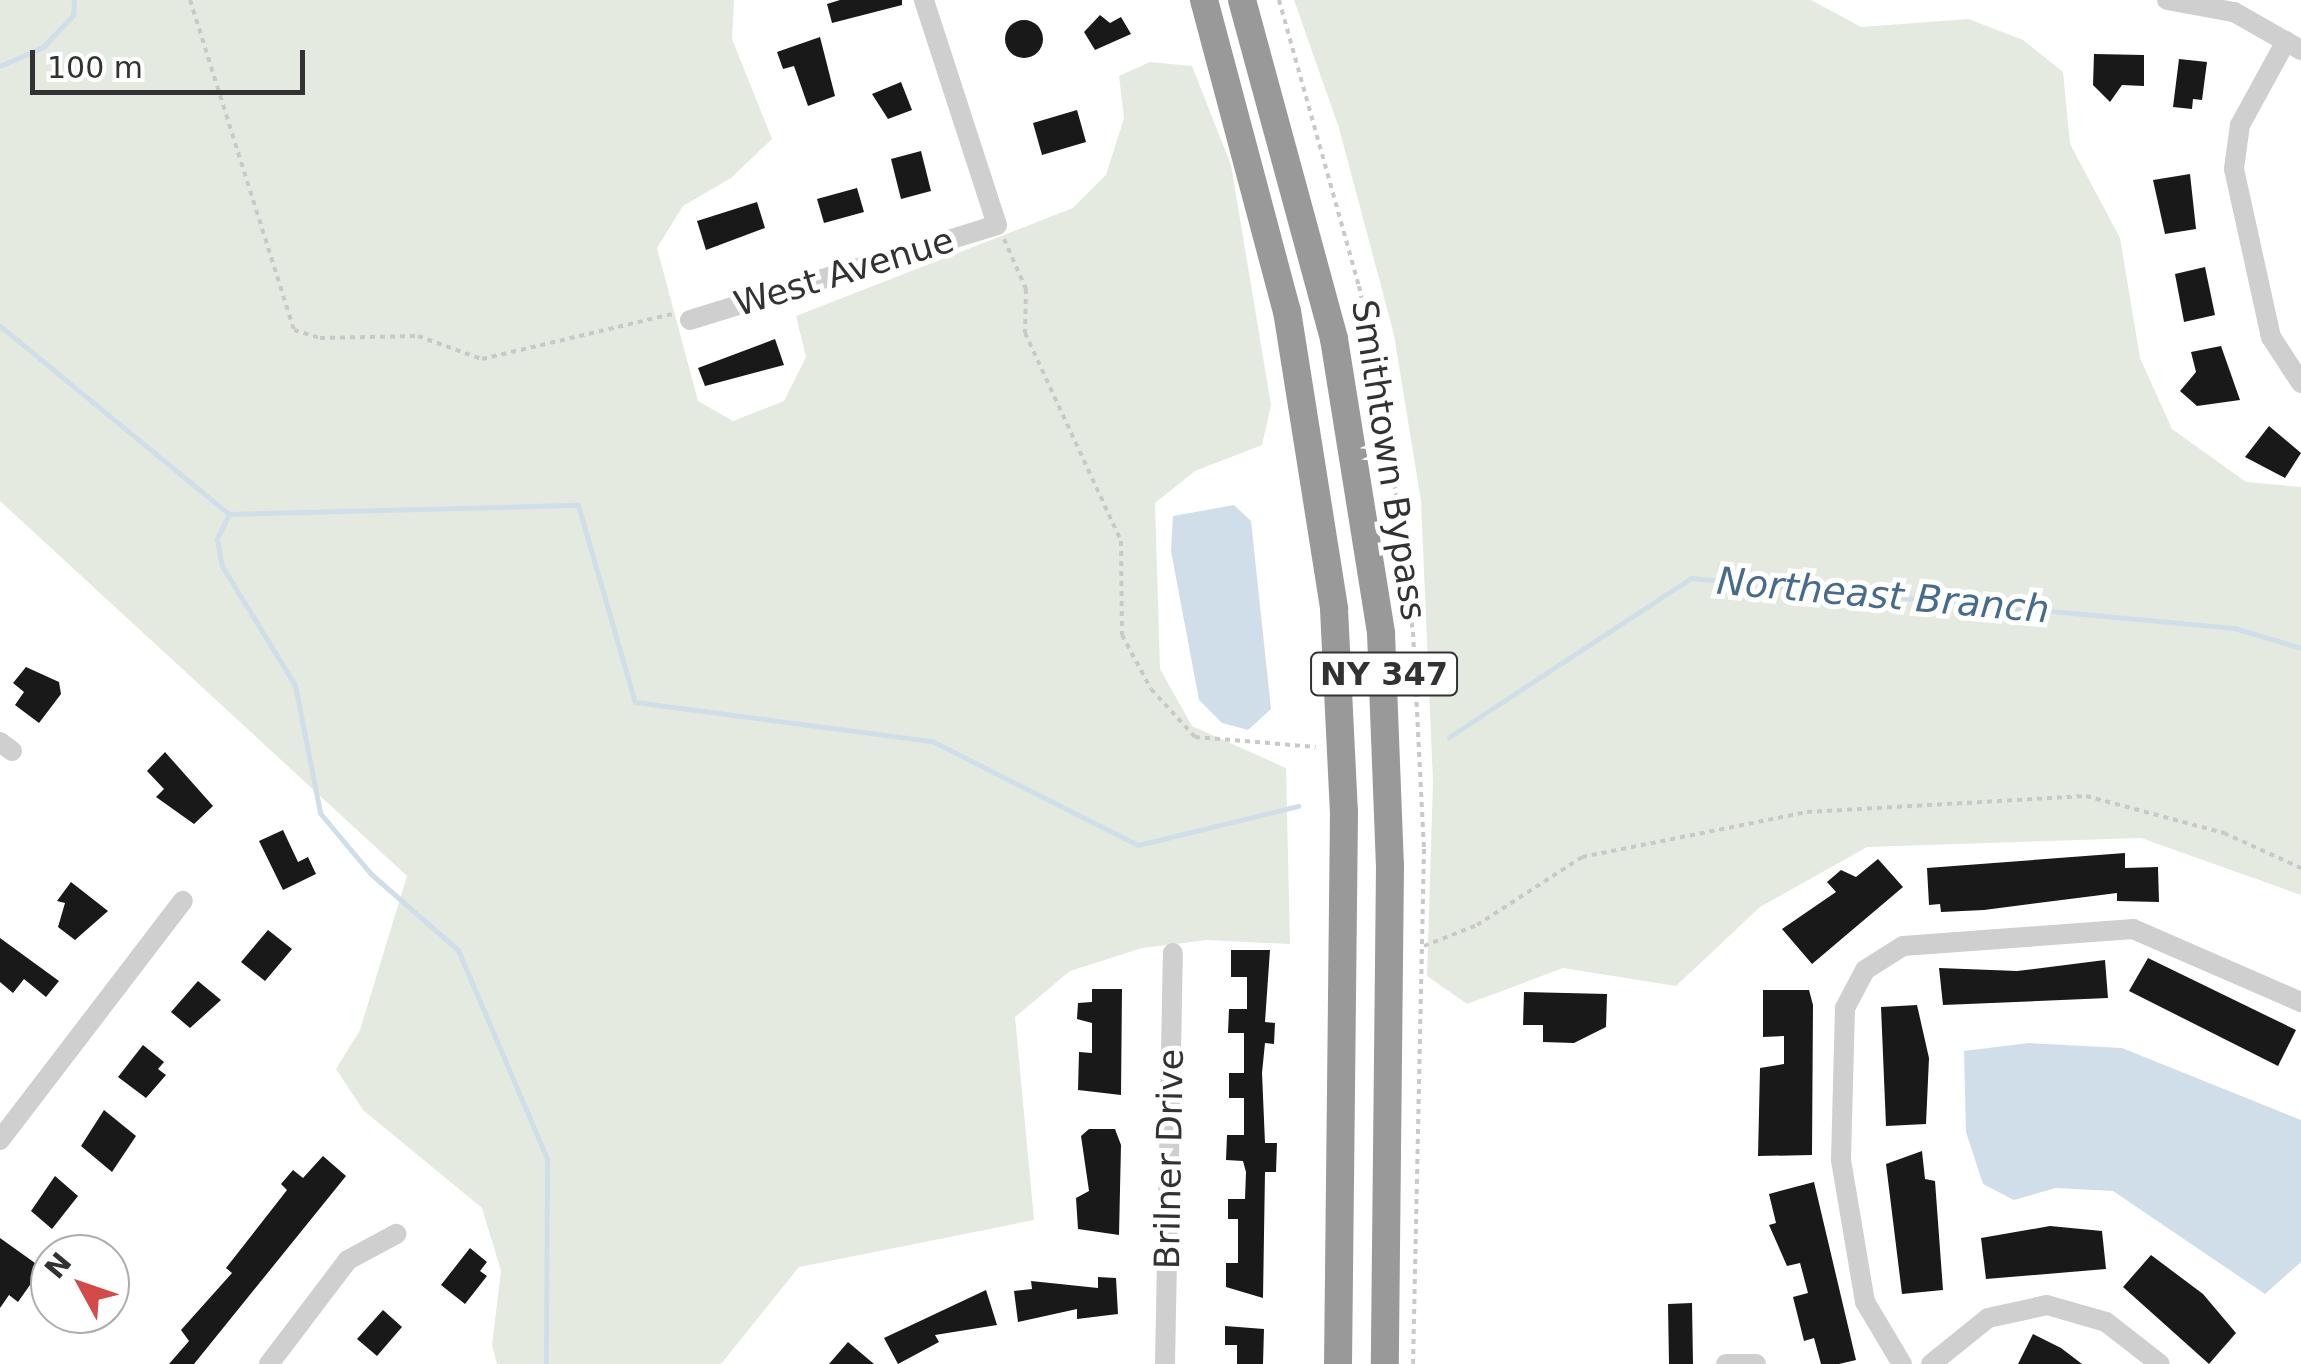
<!DOCTYPE html>
<html>
<head>
<meta charset="utf-8">
<style>
	body { margin:0 }
	#map { position:relative; width:2301px; height:1364px; overflow:hidden; background:#fff; font-family:"DejaVu Sans",sans-serif }
	div>[style] { position:absolute }
	[style*='--x'] { left:calc(var(--x)*1px); top:calc(var(--y)*1px); width:calc(var(--w)*1px); rotate:calc(var(--a)*1deg) }
	.green>* { inset:0; background:#e4eadf }
	.water>* { inset:0; background:#d0deea }
	.stream>* { height:5px; margin:-2.5px; padding:0 2.5px; transform-origin:2.5px; border-radius:2.5px; background:#d0deea }
	.building>* { inset:0; background:#191919 }
	.round { border-radius:50% }
	.path>* { height:4px; margin-top:-2px; transform-origin:0; background:repeating-linear-gradient(90deg,#c9c9c9 0 5px,transparent 0 10px) }
	.minor>* { height:20px; margin:-10px; padding:0 10px; transform-origin:10px; border-radius:10px; background:#cfcfcf }
	.highway>* { height:28px; margin:-14px; padding:0 14px; transform-origin:14px; border-radius:14px; background:#999 }
	span { translate:-50% -50%; white-space:nowrap; text-align:center; line-height:1.15; -webkit-text-stroke:10px #fff; paint-order:stroke }
	.shield-label span { padding:2px 8px; background:#fff; border:2px solid; border-radius:8px; -webkit-text-stroke-width:0 }
	.shield-label { font-size:32px; color:#323232; font-weight:700 }
	.street-label { font-size:35px; color:#323232 }
	.water-label { font-size:38px; color:#476b8c; font-style:italic }
	.north { position:absolute; left:30px; top:1234px; width:100px; height:100px; box-sizing:border-box; background:#fff; border:2px solid #adadad; border-radius:50%; rotate:310deg; font-size:28px; font-weight:700; line-height:40px; text-align:center; color:#323232 }
	.north::after { content:''; display:block; margin:auto; width:35px; height:45px; background:#d44a48; clip-path:polygon(50% 0,100% 100%,50% 72%,0 100%) }
	.scale { position:absolute; left:30px; top:50px; width:275px; height:45px; box-sizing:border-box; border:5px solid #323232; border-top:0; padding-left:12px; font-size:30px; line-height:35px; white-space:nowrap; color:#323232; -webkit-text-stroke:8px #fff; paint-order:stroke }
</style>
</head>
<body>
<div id="map">
	<div class="green">
		<div style="clip-path:polygon(0 0,734px 0,732px 39px,772px 139px,731px 178px,683px 206px,657px 248px,698px 401px,733px 421px,784px 401px,806px 357px,796px 316px,1073px 208px,1106px 175px,1124px 118px,1119px 76px,1150px 62px,1192px 66px,1231px 165px,1271px 405px,1262px 445px,1195px 471px,1155px 503px,1160px 669px,1192px 726px,1286px 768px,1290px 944px,1207px 940px,1142px 948px,1070px 971px,1015px 1017px,1034px 1220px,799px 1267px,721px 1364px,497px 1364px,492px 1345px,501px 1271px,482px 1208px,363px 1110px,336px 1069px,360px 1030px,407px 876px,0 501px)"></div>
		<div style="clip-path:polygon(1294px 0,1811px 0,1861px 27px,1969px 19px,2023px 40px,2063px 72px,2070px 144px,2120px 238px,2140px 358px,2172px 429px,2246px 482px,2301px 487px,2301px 895px,2141px 838px,1867px 847px,1760px 907px,1676px 986px,1563px 968px,1467px 1004px,1427px 976px,1433px 782px,1421px 501px,1394px 335px,1339px 128px)"></div>
	</div>
	<div class="water">
		<div style="clip-path:polygon(1234px 505px,1251px 521px,1271px 709px,1248px 730px,1222px 723px,1199px 700px,1171px 551px,1173px 516px)"></div>
		<div style="clip-path:polygon(2029px 1043px,2122px 1048px,2301px 1120px,2301px 1262px,2265px 1294px,2113px 1191px,2056px 1188px,2014px 1200px,1983px 1184px,1966px 1132px,1964px 1051px)"></div>
	</div>
	<div class="stream">
		<div style="--x:0;--y:66;--w:47;--a:-23.8"></div>
		<div style="--x:43;--y:47;--w:44;--a:-46.8"></div>
		<div style="--x:73;--y:15;--w:15;--a:-86"></div>
		<div style="--x:0;--y:326;--w:296;--a:39.4"></div>
		<div style="--x:229;--y:514;--w:349;--a:-1.5"></div>
		<div style="--x:578;--y:505;--w:205;--a:73.9"></div>
		<div style="--x:635;--y:702;--w:300;--a:7.5"></div>
		<div style="--x:932;--y:741;--w:231;--a:26.8"></div>
		<div style="--x:1138;--y:845;--w:165;--a:-13.7"></div>
		<div style="--x:229;--y:514;--w:28;--a:116"></div>
		<div style="--x:217;--y:539;--w:27;--a:80"></div>
		<div style="--x:222;--y:566;--w:140;--a:58.5"></div>
		<div style="--x:295;--y:685;--w:130;--a:78.9"></div>
		<div style="--x:320;--y:813;--w:80;--a:50.1"></div>
		<div style="--x:371;--y:874;--w:116;--a:41.1"></div>
		<div style="--x:458;--y:950;--w:227;--a:66.9"></div>
		<div style="--x:547;--y:1159;--w:205;--a:90.3"></div>
		<div style="--x:1449;--y:737;--w:290;--a:-33.3"></div>
		<div style="--x:1691;--y:578;--w:545;--a:5.26"></div>
		<div style="--x:2234;--y:628;--w:70;--a:16.6"></div>
	</div>
	<div class="building">
		<div style="clip-path:polygon(840px 0,902px 0,902px 5px,832px 23px,827px 4px)"></div>
		<div style="clip-path:polygon(1100px 15px,1110px 23px,1121px 17px,1131px 34px,1095px 50px,1084px 32px)"></div>
		<div class="round" style="left:1005px;top:20px;width:38px;height:38px"></div>
		<div style="clip-path:polygon(820px 37px,835px 96px,808px 106px,794px 66px,783px 69px,777px 52px)"></div>
		<div style="clip-path:polygon(2094px 54px,2144px 55px,2144px 86px,2122px 85px,2110px 102px,2093px 85px)"></div>
		<div style="clip-path:polygon(2179px 59px,2207px 62px,2202px 100px,2193px 99px,2192px 109px,2173px 107px)"></div>
		<div style="clip-path:polygon(901px 82px,912px 110px,888px 119px,872px 94px)"></div>
		<div style="clip-path:polygon(1077px 110px,1086px 142px,1042px 155px,1033px 123px)"></div>
		<div style="clip-path:polygon(921px 151px,931px 191px,901px 199px,891px 159px)"></div>
		<div style="clip-path:polygon(2190px 174px,2196px 229px,2165px 234px,2153px 180px)"></div>
		<div style="clip-path:polygon(857px 188px,864px 212px,824px 223px,817px 199px)"></div>
		<div style="clip-path:polygon(757px 202px,765px 228px,706px 250px,697px 221px)"></div>
		<div style="clip-path:polygon(2205px 267px,2215px 315px,2184px 322px,2175px 274px)"></div>
		<div style="clip-path:polygon(775px 339px,784px 365px,705px 386px,698px 368px)"></div>
		<div style="clip-path:polygon(2221px 346px,2240px 400px,2197px 406px,2180px 391px,2196px 372px,2191px 352px)"></div>
		<div style="clip-path:polygon(2269px 426px,2301px 453px,2285px 478px,2245px 457px)"></div>
		<div style="clip-path:polygon(26px 667px,59px 682px,61px 694px,39px 723px,15px 705px,24px 692px,13px 683px)"></div>
		<div style="clip-path:polygon(165px 752px,213px 806px,194px 824px,156px 797px,164px 789px,147px 771px)"></div>
		<div style="clip-path:polygon(283px 830px,298px 862px,308px 857px,316px 874px,283px 890px,259px 841px)"></div>
		<div style="clip-path:polygon(2125px 853px,2125px 868px,2158px 867px,2159px 902px,2117px 901px,2117px 893px,1984px 910px,1941px 912px,1940px 904px,1929px 905px,1927px 868px)"></div>
		<div style="clip-path:polygon(1878px 859px,1903px 887px,1812px 964px,1782px 929px,1836px 892px,1827px 882px,1841px 870px,1856px 877px)"></div>
		<div style="clip-path:polygon(71px 882px,108px 911px,75px 940px,58px 927px,65px 903px,57px 901px)"></div>
		<div style="clip-path:polygon(268px 930px,292px 949px,265px 981px,241px 962px)"></div>
		<div style="clip-path:polygon(0 938px,59px 981px,46px 997px,24px 979px,13px 993px,0 982px)"></div>
		<div style="clip-path:polygon(1231px 950px,1270px 950px,1265px 1022px,1275px 1023px,1274px 1044px,1265px 1043px,1262px 1073px,1265px 1143px,1277px 1143px,1276px 1172px,1265px 1172px,1263px 1298px,1226px 1287px,1226px 1263px,1238px 1263px,1238px 1219px,1228px 1219px,1228px 1199px,1245px 1199px,1246px 1172px,1243px 1161px,1226px 1160px,1227px 1135px,1244px 1135px,1244px 1098px,1229px 1098px,1229px 1073px,1244px 1073px,1244px 1033px,1228px 1033px,1229px 1009px,1247px 1009px,1247px 977px,1231px 977px)"></div>
		<div style="clip-path:polygon(2148px 958px,2296px 1030px,2278px 1066px,2129px 991px)"></div>
		<div style="clip-path:polygon(2105px 960px,2108px 998px,1943px 1005px,1939px 968px,2017px 971px)"></div>
		<div style="clip-path:polygon(198px 981px,221px 1000px,190px 1028px,171px 1012px)"></div>
		<div style="clip-path:polygon(1092px 989px,1122px 989px,1121px 1095px,1078px 1090px,1079px 1052px,1092px 1053px,1092px 1023px,1077px 1019px,1078px 1003px,1092px 1002px)"></div>
		<div style="clip-path:polygon(1763px 990px,1809px 990px,1813px 1005px,1812px 1155px,1758px 1156px,1760px 1068px,1784px 1064px,1784px 1036px,1763px 1037px)"></div>
		<div style="clip-path:polygon(1524px 992px,1607px 994px,1606px 1027px,1574px 1043px,1543px 1042px,1543px 1025px,1523px 1025px)"></div>
		<div style="clip-path:polygon(1917px 1005px,1929px 1058px,1926px 1124px,1886px 1126px,1881px 1007px)"></div>
		<div style="clip-path:polygon(143px 1045px,164px 1062px,158px 1069px,166px 1075px,146px 1098px,118px 1077px)"></div>
		<div style="clip-path:polygon(104px 1110px,136px 1136px,112px 1172px,81px 1146px)"></div>
		<div style="clip-path:polygon(1089px 1129px,1115px 1129px,1121px 1145px,1119px 1235px,1078px 1229px,1076px 1198px,1089px 1191px,1081px 1136px)"></div>
		<div style="clip-path:polygon(1922px 1151px,1925px 1179px,1935px 1181px,1943px 1290px,1902px 1294px,1886px 1164px)"></div>
		<div style="clip-path:polygon(323px 1156px,346px 1176px,194px 1364px,169px 1364px,189px 1341px,181px 1330px,232px 1273px,226px 1268px,287px 1190px,281px 1184px,293px 1170px,303px 1178px)"></div>
		<div style="clip-path:polygon(55px 1176px,78px 1196px,52px 1229px,31px 1211px)"></div>
		<div style="clip-path:polygon(1814px 1182px,1856px 1360px,1839px 1364px,1821px 1364px,1814px 1338px,1804px 1341px,1793px 1297px,1808px 1293px,1800px 1263px,1787px 1266px,1769px 1225px,1776px 1223px,1769px 1194px)"></div>
		<div style="clip-path:polygon(2050px 1226px,2102px 1231px,2106px 1269px,1986px 1279px,1981px 1238px)"></div>
		<div style="clip-path:polygon(0 1238px,35px 1263px,37px 1275px,18px 1302px,9px 1295px,0 1308px)"></div>
		<div style="clip-path:polygon(470px 1248px,487px 1262px,480px 1271px,487px 1276px,465px 1304px,441px 1285px)"></div>
		<div style="clip-path:polygon(2151px 1255px,2203px 1294px,2236px 1333px,2209px 1364px,2123px 1287px)"></div>
		<div style="clip-path:polygon(1098px 1277px,1116px 1278px,1118px 1314px,1077px 1319px,1077px 1309px,1018px 1322px,1014px 1291px,1032px 1289px,1031px 1281px,1098px 1288px)"></div>
		<div style="clip-path:polygon(986px 1290px,997px 1325px,935px 1335px,939px 1342px,898px 1364px,884px 1338px)"></div>
		<div style="clip-path:polygon(1692px 1303px,1693px 1364px,1669px 1364px,1668px 1304px)"></div>
		<div style="clip-path:polygon(383px 1310px,402px 1327px,377px 1356px,357px 1339px)"></div>
		<div style="clip-path:polygon(1225px 1326px,1264px 1329px,1263px 1364px,1237px 1364px,1237px 1345px,1225px 1345px)"></div>
		<div style="clip-path:polygon(2033px 1334px,2061px 1348px,2082px 1364px,2018px 1364px)"></div>
		<div style="clip-path:polygon(848px 1342px,874px 1364px,829px 1364px)"></div>
	</div>
	<div class="path">
		<div style="--x:190;--y:0;--w:346;--a:72.5"></div>
		<div style="--x:294;--y:330;--w:27;--a:17"></div>
		<div style="--x:320;--y:338;--w:98;--a:-1.2"></div>
		<div style="--x:418;--y:336;--w:68;--a:19.8"></div>
		<div style="--x:482;--y:359;--w:195;--a:-13.3"></div>
		<div style="--x:1279;--y:0;--w:297;--a:74.4"></div>
		<div style="--x:1359;--y:286;--w:141;--a:78.5"></div>
		<div style="--x:1387;--y:424;--w:210;--a:82.9"></div>
		<div style="--x:1413;--y:632;--w:217;--a:87.1"></div>
		<div style="--x:1424;--y:849;--w:515;--a:91.22"></div>
		<div style="--x:1004;--y:239;--w:55;--a:66.3"></div>
		<div style="--x:1026;--y:289;--w:44;--a:91.3"></div>
		<div style="--x:1025;--y:333;--w:229;--a:65.2"></div>
		<div style="--x:1121;--y:541;--w:94;--a:89.4"></div>
		<div style="--x:1122;--y:635;--w:61;--a:61.8"></div>
		<div style="--x:1151;--y:689;--w:65;--a:47.5"></div>
		<div style="--x:1195;--y:737;--w:121;--a:4.7"></div>
		<div style="--x:1424;--y:946;--w:57;--a:-21.6"></div>
		<div style="--x:1477;--y:925;--w:125;--a:-32.9"></div>
		<div style="--x:1582;--y:857;--w:229;--a:-11.3"></div>
		<div style="--x:1807;--y:812;--w:279;--a:-3.3"></div>
		<div style="--x:2086;--y:796;--w:143;--a:15"></div>
		<div style="--x:2224;--y:833;--w:85;--a:24.4"></div>
	</div>
	<div class="minor">
		<div style="--x:2167;--y:0;--w:68;--a:10.2"></div>
		<div style="--x:2234;--y:12;--w:77;--a:29.6"></div>
		<div style="--x:2286;--y:41;--w:96;--a:118.7"></div>
		<div style="--x:2240;--y:125;--w:44;--a:97.8"></div>
		<div style="--x:2234;--y:169;--w:172;--a:77.6"></div>
		<div style="--x:2271;--y:337;--w:55;--a:56.9"></div>
		<div style="--x:690;--y:320;--w:321;--a:-17.2"></div>
		<div style="--x:997;--y:225;--w:237;--a:-108"></div>
		<div style="--x:0;--y:742;--w:15;--a:37"></div>
		<div style="--x:0;--y:1140;--w:301;--a:-52.6"></div>
		<div style="--x:269;--y:1364;--w:131;--a:-52.8"></div>
		<div style="--x:348;--y:1260;--w:55;--a:-28.4"></div>
		<div style="--x:1165;--y:1364;--w:411;--a:-88.9"></div>
		<div style="--x:1726;--y:1364;--w:30;--a:0"></div>
		<div style="--x:1902;--y:1364;--w:72;--a:-120.8"></div>
		<div style="--x:1865;--y:1302;--w:144;--a:-99.6"></div>
		<div style="--x:1841;--y:1160;--w:152;--a:-88.5"></div>
		<div style="--x:1845;--y:1008;--w:43;--a:-62.2"></div>
		<div style="--x:1865;--y:970;--w:45;--a:-32.3"></div>
		<div style="--x:1903;--y:946;--w:231;--a:-4.2"></div>
		<div style="--x:2133;--y:929;--w:183;--a:23.5"></div>
		<div style="--x:1931;--y:1364;--w:73;--a:-38.9"></div>
		<div style="--x:1988;--y:1318;--w:60;--a:-12.4"></div>
		<div style="--x:2047;--y:1305;--w:61;--a:16.1"></div>
		<div style="--x:2106;--y:1322;--w:68;--a:37.9"></div>
	</div>
	<div class="highway">
		<div style="--x:1204;--y:0;--w:322;--a:75.1"></div>
		<div style="--x:1287;--y:311;--w:302;--a:81"></div>
		<div style="--x:1334;--y:609;--w:203;--a:87.2"></div>
		<div style="--x:1344;--y:812;--w:552;--a:90.62"></div>
		<div style="--x:1242;--y:0;--w:351;--a:74.8"></div>
		<div style="--x:1334;--y:339;--w:298;--a:80.9"></div>
		<div style="--x:1381;--y:633;--w:233;--a:87.8"></div>
		<div style="--x:1390;--y:866;--w:498;--a:90.6"></div>
	</div>
	<div class="shield-label">
		<span style="left:1384px;top:674px">NY 347</span>
	</div>
	<div class="street-label">
		<span style="left:844px;top:272px;rotate:-17deg">West Avenue</span>
		<span style="left:1389px;top:460px;rotate:81deg">Smithtown Bypass</span>
		<span style="left:1169px;top:1159px;rotate:-89deg">Brilner Drive</span>
	</div>
	<div class="water-label">
		<span style="left:1883px;top:596px;rotate:5deg">Northeast Branch</span>
	</div>
	<div class="north">N</div>
	<div class="scale">100 m</div>
</div>
</body>
</html>
